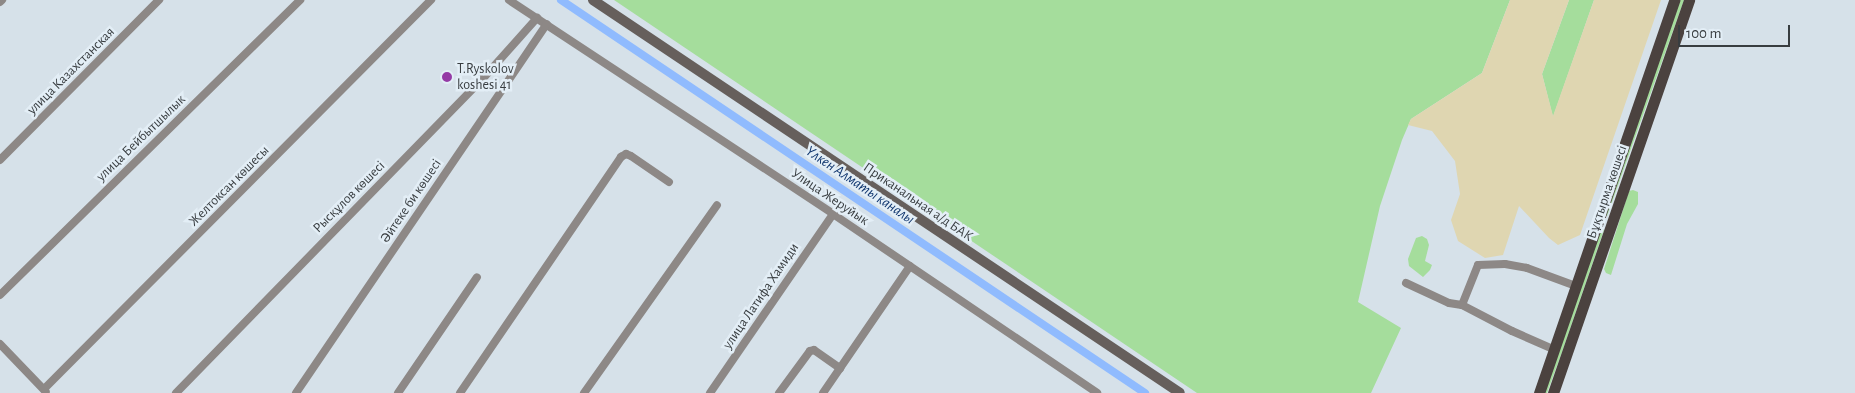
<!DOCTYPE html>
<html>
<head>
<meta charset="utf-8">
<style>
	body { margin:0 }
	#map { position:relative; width:1855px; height:393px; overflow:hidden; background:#d6e1e9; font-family:"Alegreya Sans",sans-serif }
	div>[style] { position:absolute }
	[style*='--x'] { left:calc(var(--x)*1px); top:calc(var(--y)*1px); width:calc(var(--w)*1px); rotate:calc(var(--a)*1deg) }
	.green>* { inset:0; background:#a5dd9c }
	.sand>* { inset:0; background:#dfd6b1 }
	.canal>* { height:8px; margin:-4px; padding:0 4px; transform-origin:4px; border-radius:4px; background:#90bbfe }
	.street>* { height:8px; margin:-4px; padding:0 4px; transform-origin:4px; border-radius:4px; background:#8d8886 }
	.secondary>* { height:10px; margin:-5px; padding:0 5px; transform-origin:5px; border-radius:5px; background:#665f5c }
	.primary>* { height:11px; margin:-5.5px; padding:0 5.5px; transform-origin:5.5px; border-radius:5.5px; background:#4b423f }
	.dots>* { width:14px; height:14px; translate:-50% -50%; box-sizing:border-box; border:2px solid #e3eef6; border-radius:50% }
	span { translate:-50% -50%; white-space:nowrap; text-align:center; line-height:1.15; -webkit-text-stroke:5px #e3eef6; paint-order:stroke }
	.poi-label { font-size:14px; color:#383d40 }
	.left { translate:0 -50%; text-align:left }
	.street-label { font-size:14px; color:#383d40 }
	.water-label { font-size:15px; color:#0d336c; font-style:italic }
	.scale { position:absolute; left:1678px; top:25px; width:112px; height:22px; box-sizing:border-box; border:2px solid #383d40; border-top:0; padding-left:6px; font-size:15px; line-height:18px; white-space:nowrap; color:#383d40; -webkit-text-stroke:4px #e3eef6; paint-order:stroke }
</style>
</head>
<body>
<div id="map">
	<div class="green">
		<div style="clip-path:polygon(614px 0,1510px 0,1482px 73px,1411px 119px,1402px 140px,1380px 206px,1358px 302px,1401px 328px,1371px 393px,1197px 393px)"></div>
		<div style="clip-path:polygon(1569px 0,1594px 0,1553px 117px,1542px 74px)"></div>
		<div style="clip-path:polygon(1678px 0,1684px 0,1607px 216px,1605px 215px)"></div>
		<div style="clip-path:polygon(1633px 190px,1638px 192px,1638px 204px,1627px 224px,1611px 275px,1606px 273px,1604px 269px,1629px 191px)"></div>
		<div style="clip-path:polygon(1601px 227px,1604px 230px,1562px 352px,1547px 393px,1542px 393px)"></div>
		<div style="clip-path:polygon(1422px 236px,1427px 239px,1429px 245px,1425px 261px,1432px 265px,1430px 270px,1423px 277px,1409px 266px,1408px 259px,1416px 238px)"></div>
	</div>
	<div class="sand">
		<div style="clip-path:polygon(1510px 0,1569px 0,1542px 74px,1553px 116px,1594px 0,1661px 0,1580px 235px,1558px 245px,1549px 238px,1519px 206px,1503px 255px,1485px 258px,1458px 241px,1451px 220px,1460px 194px,1455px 161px,1432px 131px,1408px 125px,1411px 119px,1482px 73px)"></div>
	</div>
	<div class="canal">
		<div style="--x:561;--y:0;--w:704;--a:33.94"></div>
	</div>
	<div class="street">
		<div style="--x:509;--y:0;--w:388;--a:33.4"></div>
		<div style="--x:833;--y:214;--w:319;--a:34.1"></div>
		<div style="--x:0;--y:2;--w:3;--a:-45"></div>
		<div style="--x:0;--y:160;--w:226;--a:-45.2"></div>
		<div style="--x:1406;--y:283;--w:47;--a:24.9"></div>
		<div style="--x:1449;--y:303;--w:13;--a:9"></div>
		<div style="--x:1462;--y:305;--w:43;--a:-68.2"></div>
		<div style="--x:1478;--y:265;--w:27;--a:-2"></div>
		<div style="--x:1505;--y:264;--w:22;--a:10"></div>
		<div style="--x:1527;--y:268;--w:52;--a:20.2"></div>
		<div style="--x:0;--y:295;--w:421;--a:-44.5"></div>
		<div style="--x:1462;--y:305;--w:56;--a:27.5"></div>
		<div style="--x:1512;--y:331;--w:45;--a:23.7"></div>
		<div style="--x:0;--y:344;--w:66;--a:46.2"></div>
		<div style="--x:44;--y:389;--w:549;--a:-45.15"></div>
		<div style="--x:176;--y:393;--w:432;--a:-45.7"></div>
		<div style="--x:478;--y:84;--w:89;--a:-48.2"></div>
		<div style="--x:296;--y:393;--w:446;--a:-55.8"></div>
		<div style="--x:398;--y:393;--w:140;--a:-55.7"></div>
		<div style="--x:460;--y:393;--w:286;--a:-55.7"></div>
		<div style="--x:621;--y:157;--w:6;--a:-31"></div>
		<div style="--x:626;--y:154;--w:5;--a:22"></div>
		<div style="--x:631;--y:156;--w:46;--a:34.4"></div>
		<div style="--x:584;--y:393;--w:230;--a:-54.7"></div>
		<div style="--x:710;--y:393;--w:217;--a:-55.5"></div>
		<div style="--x:779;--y:393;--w:52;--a:-53.6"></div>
		<div style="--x:810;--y:351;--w:4;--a:-14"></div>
		<div style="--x:814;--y:350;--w:32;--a:35"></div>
		<div style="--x:823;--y:393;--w:154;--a:-55.6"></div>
	</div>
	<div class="secondary">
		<div style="--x:593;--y:0;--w:706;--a:33.8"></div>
	</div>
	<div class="primary">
		<div style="--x:1539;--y:393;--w:416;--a:-71"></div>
		<div style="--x:1553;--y:393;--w:416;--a:-70.9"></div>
	</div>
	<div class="dots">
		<div style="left:447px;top:77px;background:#953aa5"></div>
	</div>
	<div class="poi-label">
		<span class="left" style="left:457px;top:77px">T.Ryskolov<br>koshesi 41</span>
	</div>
	<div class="street-label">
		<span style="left:71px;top:71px;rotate:-45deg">улица Казахстанская</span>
		<span style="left:141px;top:138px;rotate:-44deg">улица Бейбытшылык</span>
		<span style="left:229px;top:186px;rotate:-45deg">Желтоксан көшесы</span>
		<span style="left:1607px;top:192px;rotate:-71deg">Бұқтырма көшесі</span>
		<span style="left:349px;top:197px;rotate:-45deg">Рысқұлов көшесі</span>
		<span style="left:830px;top:197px;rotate:34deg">Улица Жеруйык</span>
		<span style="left:411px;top:201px;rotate:-56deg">Әйтеке би көшесі</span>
		<span style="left:918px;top:202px;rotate:34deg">Приканальная а/д БАК</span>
		<span style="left:761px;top:296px;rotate:-56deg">улица Латифа Хамиди</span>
	</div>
	<div class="water-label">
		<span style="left:860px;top:185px;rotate:34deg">Үлкен Алматы каналы</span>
	</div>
	<div class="scale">100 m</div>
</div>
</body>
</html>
